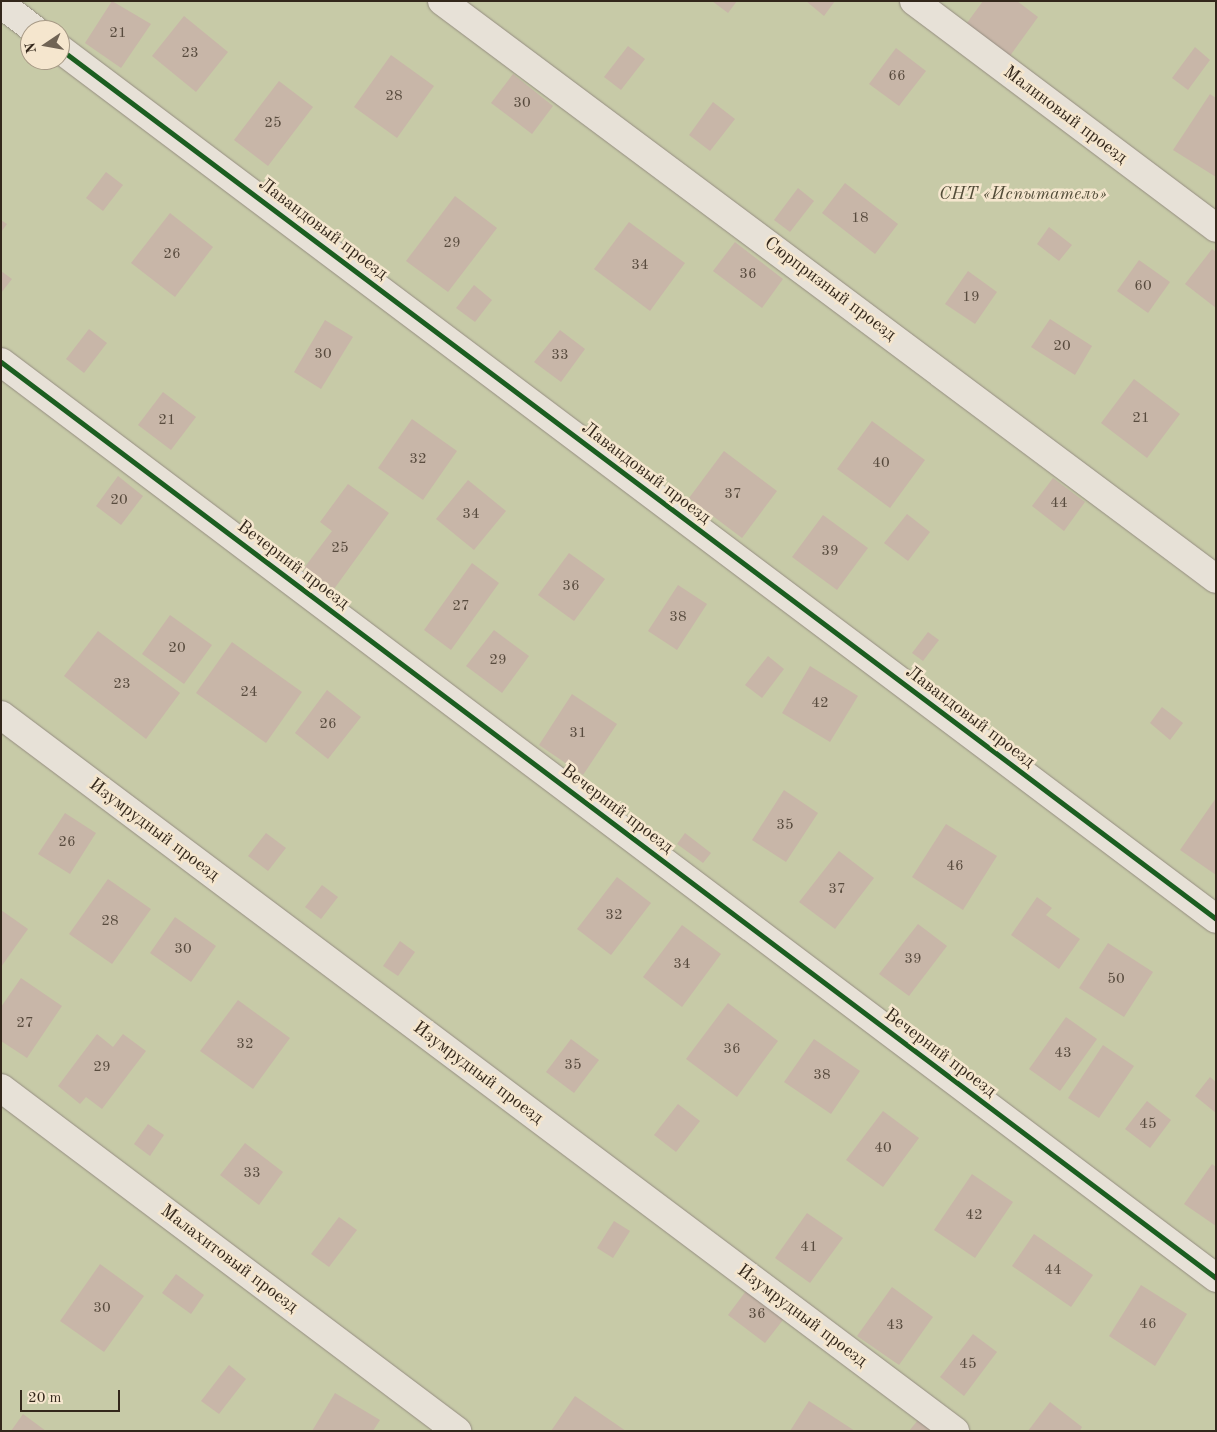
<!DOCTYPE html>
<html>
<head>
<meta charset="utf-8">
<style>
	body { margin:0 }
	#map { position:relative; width:1217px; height:1432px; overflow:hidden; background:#e1d6c1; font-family:"Old Standard TT",serif }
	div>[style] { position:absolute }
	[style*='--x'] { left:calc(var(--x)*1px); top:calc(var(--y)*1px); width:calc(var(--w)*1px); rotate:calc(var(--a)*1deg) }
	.green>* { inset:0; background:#c7caa7 }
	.building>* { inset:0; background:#c8b6a8 }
	.roads { filter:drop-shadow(0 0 1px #958d81) drop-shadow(0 0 1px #958d81) }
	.minor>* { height:28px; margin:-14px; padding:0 14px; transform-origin:14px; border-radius:14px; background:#e7e1d7 }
	.cycleway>* { height:5px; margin:-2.5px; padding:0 2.5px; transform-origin:2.5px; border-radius:2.5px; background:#1b5e20 }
	span { translate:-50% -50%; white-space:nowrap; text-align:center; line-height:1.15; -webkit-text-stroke:5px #f5e6ce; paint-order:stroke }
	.number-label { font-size:15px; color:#584b3e }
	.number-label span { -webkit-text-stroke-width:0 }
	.street-label { font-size:18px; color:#33271b }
	.park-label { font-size:18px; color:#534d39; font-style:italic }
	.frame { position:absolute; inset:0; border:2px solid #33271b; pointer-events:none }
	.north { position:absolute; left:20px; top:20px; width:50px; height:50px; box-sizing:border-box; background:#f5e6ce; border:1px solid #a79a86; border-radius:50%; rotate:258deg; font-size:14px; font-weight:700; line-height:20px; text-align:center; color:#33271b }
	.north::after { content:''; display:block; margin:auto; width:18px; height:22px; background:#706455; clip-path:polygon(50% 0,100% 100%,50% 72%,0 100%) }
	.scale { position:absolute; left:20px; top:1390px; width:100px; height:22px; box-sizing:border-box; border:2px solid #33271b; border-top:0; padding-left:6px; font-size:15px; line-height:18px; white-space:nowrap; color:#33271b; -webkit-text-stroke:4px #f5e6ce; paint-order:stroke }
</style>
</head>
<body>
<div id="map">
	<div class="green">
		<div style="clip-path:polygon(evenodd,1px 1px,1216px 1px,1216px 1431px,1px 1431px,1px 1px,30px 30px,60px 30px,60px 60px,30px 60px,30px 30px)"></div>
	</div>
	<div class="building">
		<div style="clip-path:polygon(112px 1px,151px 24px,121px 68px,85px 43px)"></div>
		<div style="clip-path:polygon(712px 1px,737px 1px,728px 13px)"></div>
		<div style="clip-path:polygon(806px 1px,835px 1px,824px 16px)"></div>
		<div style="clip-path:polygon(983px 1px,1017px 1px,1038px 17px,1007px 60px,964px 27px)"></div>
		<div style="clip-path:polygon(184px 16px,228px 52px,196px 92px,152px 56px)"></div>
		<div style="clip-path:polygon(628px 46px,645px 59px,621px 90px,604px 77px)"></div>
		<div style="clip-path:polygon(1195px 47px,1210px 60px,1188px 90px,1172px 78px)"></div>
		<div style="clip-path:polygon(896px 48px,926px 71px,899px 106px,869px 84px)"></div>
		<div style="clip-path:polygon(391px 55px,434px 86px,397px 138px,354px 107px)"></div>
		<div style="clip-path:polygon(513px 74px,553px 106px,532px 134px,491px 103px)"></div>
		<div style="clip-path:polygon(279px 81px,313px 107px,268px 166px,234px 140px)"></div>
		<div style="clip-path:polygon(1210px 94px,1216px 98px,1216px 177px,1173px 150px)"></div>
		<div style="clip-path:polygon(713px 102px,735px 119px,710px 151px,689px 135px)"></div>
		<div style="clip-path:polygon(106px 172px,123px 185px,103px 211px,86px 198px)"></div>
		<div style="clip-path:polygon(845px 183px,898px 224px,875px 254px,822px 213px)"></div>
		<div style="clip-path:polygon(798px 188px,814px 201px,790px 232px,774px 220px)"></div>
		<div style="clip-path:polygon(455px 196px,497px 228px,448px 292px,406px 261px)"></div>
		<div style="clip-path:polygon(170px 213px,213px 247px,175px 297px,131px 263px)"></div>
		<div style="clip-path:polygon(1px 220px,7px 224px,1px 232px)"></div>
		<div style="clip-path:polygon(629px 222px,685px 263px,650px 311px,594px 269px)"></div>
		<div style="clip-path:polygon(1049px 227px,1072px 245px,1059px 261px,1037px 244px)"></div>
		<div style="clip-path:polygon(735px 242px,783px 279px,762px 308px,713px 271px)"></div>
		<div style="clip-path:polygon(1212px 249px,1216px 252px,1216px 308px,1185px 284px)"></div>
		<div style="clip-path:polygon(1139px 260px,1170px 282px,1148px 313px,1117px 291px)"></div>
		<div style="clip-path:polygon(1px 271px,12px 279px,1px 293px)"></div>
		<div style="clip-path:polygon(968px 271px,997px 292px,975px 324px,945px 304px)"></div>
		<div style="clip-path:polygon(474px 285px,492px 300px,475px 322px,456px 308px)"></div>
		<div style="clip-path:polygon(1050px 319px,1092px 346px,1075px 375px,1031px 347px)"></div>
		<div style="clip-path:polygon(325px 320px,353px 337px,321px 389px,294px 372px)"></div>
		<div style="clip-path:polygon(89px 329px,107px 343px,84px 373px,66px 359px)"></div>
		<div style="clip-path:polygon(560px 330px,585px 349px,561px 382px,534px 362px)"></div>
		<div style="clip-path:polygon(1134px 379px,1180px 414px,1147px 458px,1101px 423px)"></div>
		<div style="clip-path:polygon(163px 392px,196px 417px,171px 450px,138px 425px)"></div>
		<div style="clip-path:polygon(412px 419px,457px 451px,423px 500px,378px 468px)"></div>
		<div style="clip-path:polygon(872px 421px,925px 460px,890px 508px,837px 469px)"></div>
		<div style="clip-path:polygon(724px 451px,777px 491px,742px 538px,689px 498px)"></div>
		<div style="clip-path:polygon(118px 476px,143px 496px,121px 525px,96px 506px)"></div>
		<div style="clip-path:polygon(1053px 478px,1085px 502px,1064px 531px,1032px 506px)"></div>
		<div style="clip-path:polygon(468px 480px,506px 511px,474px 550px,436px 519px)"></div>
		<div style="clip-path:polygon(348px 484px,389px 513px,334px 589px,304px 568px,332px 531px,320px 522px)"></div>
		<div style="clip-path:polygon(907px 514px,930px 532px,908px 561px,884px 543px)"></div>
		<div style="clip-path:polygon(823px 515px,868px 548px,837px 590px,792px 557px)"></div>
		<div style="clip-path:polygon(569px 553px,605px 579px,574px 621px,538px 595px)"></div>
		<div style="clip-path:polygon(472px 563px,499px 583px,451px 650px,424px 630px)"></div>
		<div style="clip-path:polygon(678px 585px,707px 604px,677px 650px,648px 631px)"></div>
		<div style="clip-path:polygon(170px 615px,212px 645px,184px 684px,142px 654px)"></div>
		<div style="clip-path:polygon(494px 630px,529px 656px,502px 693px,466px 666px)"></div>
		<div style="clip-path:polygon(98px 631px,180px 693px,146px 739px,64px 676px)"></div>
		<div style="clip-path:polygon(928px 632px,939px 640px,923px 661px,912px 653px)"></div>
		<div style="clip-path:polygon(232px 642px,302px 692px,266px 743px,196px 693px)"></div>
		<div style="clip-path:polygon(768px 656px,784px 669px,762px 698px,745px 685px)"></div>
		<div style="clip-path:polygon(810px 666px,858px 696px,830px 742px,782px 713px)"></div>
		<div style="clip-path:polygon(327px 690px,361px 717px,328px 759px,295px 733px)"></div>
		<div style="clip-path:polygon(572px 694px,617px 724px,583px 775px,539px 745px)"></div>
		<div style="clip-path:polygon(1162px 707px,1183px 723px,1170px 740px,1150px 723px)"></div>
		<div style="clip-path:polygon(784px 790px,818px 813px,786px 862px,752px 840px)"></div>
		<div style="clip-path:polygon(1216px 798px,1216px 875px,1180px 850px)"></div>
		<div style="clip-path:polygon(65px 813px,96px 833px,70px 874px,38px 854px)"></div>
		<div style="clip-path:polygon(946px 824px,997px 856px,963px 910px,912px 877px)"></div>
		<div style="clip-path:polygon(266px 833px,286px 848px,268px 871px,248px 856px)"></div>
		<div style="clip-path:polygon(685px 833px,711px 853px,703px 863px,677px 844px)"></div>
		<div style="clip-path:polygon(839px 851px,874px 878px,835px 929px,799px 902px)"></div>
		<div style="clip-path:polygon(617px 877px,651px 903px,611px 955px,577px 929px)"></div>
		<div style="clip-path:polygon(108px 879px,151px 909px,112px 964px,69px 934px)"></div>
		<div style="clip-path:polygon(322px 885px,338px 897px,321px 919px,305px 907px)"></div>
		<div style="clip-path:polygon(1037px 897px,1052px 908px,1046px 915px,1080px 939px,1059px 969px,1011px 935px)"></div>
		<div style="clip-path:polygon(1px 910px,28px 929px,1px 967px)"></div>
		<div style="clip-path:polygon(175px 917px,216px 946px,191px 982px,150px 953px)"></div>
		<div style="clip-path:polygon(918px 924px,947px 946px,909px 996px,879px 974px)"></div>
		<div style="clip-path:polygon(682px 925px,721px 954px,682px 1007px,643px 977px)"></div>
		<div style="clip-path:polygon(400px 941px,415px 952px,398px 976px,383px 966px)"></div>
		<div style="clip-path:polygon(1108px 943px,1153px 972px,1124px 1017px,1079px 988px)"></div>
		<div style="clip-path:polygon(21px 978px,62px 1006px,27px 1058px,1px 1041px,1px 1007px)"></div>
		<div style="clip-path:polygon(238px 1000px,290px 1038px,253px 1089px,200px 1051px)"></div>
		<div style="clip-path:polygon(728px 1003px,778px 1041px,737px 1097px,686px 1059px)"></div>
		<div style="clip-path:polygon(1066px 1017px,1097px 1039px,1060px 1091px,1029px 1069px)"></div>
		<div style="clip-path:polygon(97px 1034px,113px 1047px,123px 1034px,146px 1051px,102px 1109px,86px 1097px,80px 1104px,58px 1086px)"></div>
		<div style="clip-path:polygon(571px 1039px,599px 1060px,574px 1093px,546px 1072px)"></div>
		<div style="clip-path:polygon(814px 1039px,860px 1071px,831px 1114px,784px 1082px)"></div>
		<div style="clip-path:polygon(1103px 1045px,1134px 1066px,1099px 1118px,1068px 1098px)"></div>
		<div style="clip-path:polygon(1210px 1077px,1216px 1082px,1216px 1113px,1195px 1096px)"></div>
		<div style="clip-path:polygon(1147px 1101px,1171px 1120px,1150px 1148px,1125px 1129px)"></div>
		<div style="clip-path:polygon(678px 1104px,700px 1121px,676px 1152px,654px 1135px)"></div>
		<div style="clip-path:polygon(883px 1111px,919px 1138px,883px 1187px,846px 1160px)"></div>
		<div style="clip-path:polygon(148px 1124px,164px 1135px,150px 1156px,134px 1144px)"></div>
		<div style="clip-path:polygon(245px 1143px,283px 1172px,259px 1205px,220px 1175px)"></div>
		<div style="clip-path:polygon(1212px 1164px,1216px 1167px,1216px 1226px,1184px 1204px)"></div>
		<div style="clip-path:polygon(972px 1174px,1013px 1202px,975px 1258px,934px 1230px)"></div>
		<div style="clip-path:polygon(807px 1213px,843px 1238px,810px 1283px,775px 1258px)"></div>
		<div style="clip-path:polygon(339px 1217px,357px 1230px,329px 1267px,311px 1254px)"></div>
		<div style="clip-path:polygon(614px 1221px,630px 1231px,613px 1258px,597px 1248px)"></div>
		<div style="clip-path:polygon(1034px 1234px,1093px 1275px,1071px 1307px,1012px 1266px)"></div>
		<div style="clip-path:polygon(100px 1264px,144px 1296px,104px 1352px,60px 1321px)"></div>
		<div style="clip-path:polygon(176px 1274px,204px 1295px,191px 1314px,162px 1293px)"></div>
		<div style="clip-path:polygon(1141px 1285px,1187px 1314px,1155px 1366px,1109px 1336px)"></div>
		<div style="clip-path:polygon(749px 1287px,786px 1316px,765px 1343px,728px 1315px)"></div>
		<div style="clip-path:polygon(892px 1287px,933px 1317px,899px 1365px,857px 1336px)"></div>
		<div style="clip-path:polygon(973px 1334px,997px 1352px,964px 1396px,940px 1377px)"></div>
		<div style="clip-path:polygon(229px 1365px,246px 1379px,219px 1414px,201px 1401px)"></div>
		<div style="clip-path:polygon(335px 1393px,380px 1420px,373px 1431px,312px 1431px)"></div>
		<div style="clip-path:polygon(575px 1396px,626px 1431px,551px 1431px)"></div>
		<div style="clip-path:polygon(809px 1401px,855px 1431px,790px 1431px)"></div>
		<div style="clip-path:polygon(1050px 1402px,1082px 1427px,1080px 1431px,1028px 1431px)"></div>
		<div style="clip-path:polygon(23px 1414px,46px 1431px,11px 1431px)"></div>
		<div style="clip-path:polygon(918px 1420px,933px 1431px,909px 1431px)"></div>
	</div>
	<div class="roads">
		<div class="minor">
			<div style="--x:442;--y:1;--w:966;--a:36.75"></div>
			<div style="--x:914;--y:1;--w:378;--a:36.9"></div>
			<div style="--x:1;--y:4;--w:43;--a:37.4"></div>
			<div style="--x:60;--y:49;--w:1447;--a:36.96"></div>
			<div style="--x:1;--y:362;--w:1522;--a:37.01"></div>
			<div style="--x:1;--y:715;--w:1193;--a:36.89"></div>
			<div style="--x:1;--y:1088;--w:571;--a:36.95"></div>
		</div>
	</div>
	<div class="cycleway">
		<div style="--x:60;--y:49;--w:1447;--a:36.96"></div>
		<div style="--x:1;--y:362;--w:1522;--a:37.01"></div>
	</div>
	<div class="number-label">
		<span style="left:118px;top:34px">21</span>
		<span style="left:190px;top:54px">23</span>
		<span style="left:897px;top:77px">66</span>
		<span style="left:394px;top:97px">28</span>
		<span style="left:522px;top:104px">30</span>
		<span style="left:273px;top:124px">25</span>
		<span style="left:860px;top:219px">18</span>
		<span style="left:452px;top:244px">29</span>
		<span style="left:172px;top:255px">26</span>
		<span style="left:640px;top:266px">34</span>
		<span style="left:748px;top:275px">36</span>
		<span style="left:1143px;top:287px">60</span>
		<span style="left:971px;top:298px">19</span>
		<span style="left:1062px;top:347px">20</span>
		<span style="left:323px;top:355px">30</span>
		<span style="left:560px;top:356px">33</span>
		<span style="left:1141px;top:419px">21</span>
		<span style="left:167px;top:421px">21</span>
		<span style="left:418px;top:460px">32</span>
		<span style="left:881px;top:464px">40</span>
		<span style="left:733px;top:495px">37</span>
		<span style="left:119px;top:501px">20</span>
		<span style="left:1059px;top:504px">44</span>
		<span style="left:471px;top:515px">34</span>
		<span style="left:340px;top:549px">25</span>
		<span style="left:830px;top:552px">39</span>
		<span style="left:571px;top:587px">36</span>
		<span style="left:461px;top:607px">27</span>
		<span style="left:678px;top:618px">38</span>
		<span style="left:177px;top:649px">20</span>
		<span style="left:498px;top:661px">29</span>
		<span style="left:122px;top:685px">23</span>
		<span style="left:249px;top:693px">24</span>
		<span style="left:820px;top:704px">42</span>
		<span style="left:328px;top:725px">26</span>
		<span style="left:578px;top:734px">31</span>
		<span style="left:785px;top:826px">35</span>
		<span style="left:67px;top:843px">26</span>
		<span style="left:955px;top:867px">46</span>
		<span style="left:837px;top:890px">37</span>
		<span style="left:614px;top:916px">32</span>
		<span style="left:110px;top:922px">28</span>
		<span style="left:183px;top:950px">30</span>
		<span style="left:913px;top:960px">39</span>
		<span style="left:682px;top:965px">34</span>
		<span style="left:1116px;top:980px">50</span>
		<span style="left:25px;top:1024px">27</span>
		<span style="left:245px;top:1045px">32</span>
		<span style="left:732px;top:1050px">36</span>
		<span style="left:1063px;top:1054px">43</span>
		<span style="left:573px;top:1066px">35</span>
		<span style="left:102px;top:1068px">29</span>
		<span style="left:822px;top:1076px">38</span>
		<span style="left:1148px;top:1125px">45</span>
		<span style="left:883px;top:1149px">40</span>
		<span style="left:252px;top:1174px">33</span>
		<span style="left:974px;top:1216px">42</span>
		<span style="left:809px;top:1248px">41</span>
		<span style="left:1053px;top:1271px">44</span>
		<span style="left:102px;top:1309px">30</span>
		<span style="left:757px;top:1315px">36</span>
		<span style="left:1148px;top:1325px">46</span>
		<span style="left:895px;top:1326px">43</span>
		<span style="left:968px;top:1365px">45</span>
	</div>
	<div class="street-label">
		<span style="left:1065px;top:115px;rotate:37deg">Малиновый проезд</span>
		<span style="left:323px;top:229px;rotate:37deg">Лавандовый проезд</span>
		<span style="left:830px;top:289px;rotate:37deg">Сюрпризный проезд</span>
		<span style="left:646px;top:473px;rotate:37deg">Лавандовый проезд</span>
		<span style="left:293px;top:565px;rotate:37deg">Вечерний проезд</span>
		<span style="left:970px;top:717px;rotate:37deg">Лавандовый проезд</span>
		<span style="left:617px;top:809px;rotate:37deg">Вечерний проезд</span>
		<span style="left:154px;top:830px;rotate:37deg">Изумрудный проезд</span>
		<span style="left:940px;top:1053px;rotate:37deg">Вечерний проезд</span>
		<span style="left:478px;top:1073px;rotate:37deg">Изумрудный проезд</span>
		<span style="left:229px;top:1259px;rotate:37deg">Малахитовый проезд</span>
		<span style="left:802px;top:1316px;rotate:37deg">Изумрудный проезд</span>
	</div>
	<div class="park-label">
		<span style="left:1023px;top:194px">СНТ «Испытатель»</span>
	</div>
	<div class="frame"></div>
	<div class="north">N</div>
	<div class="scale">20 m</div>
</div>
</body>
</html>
